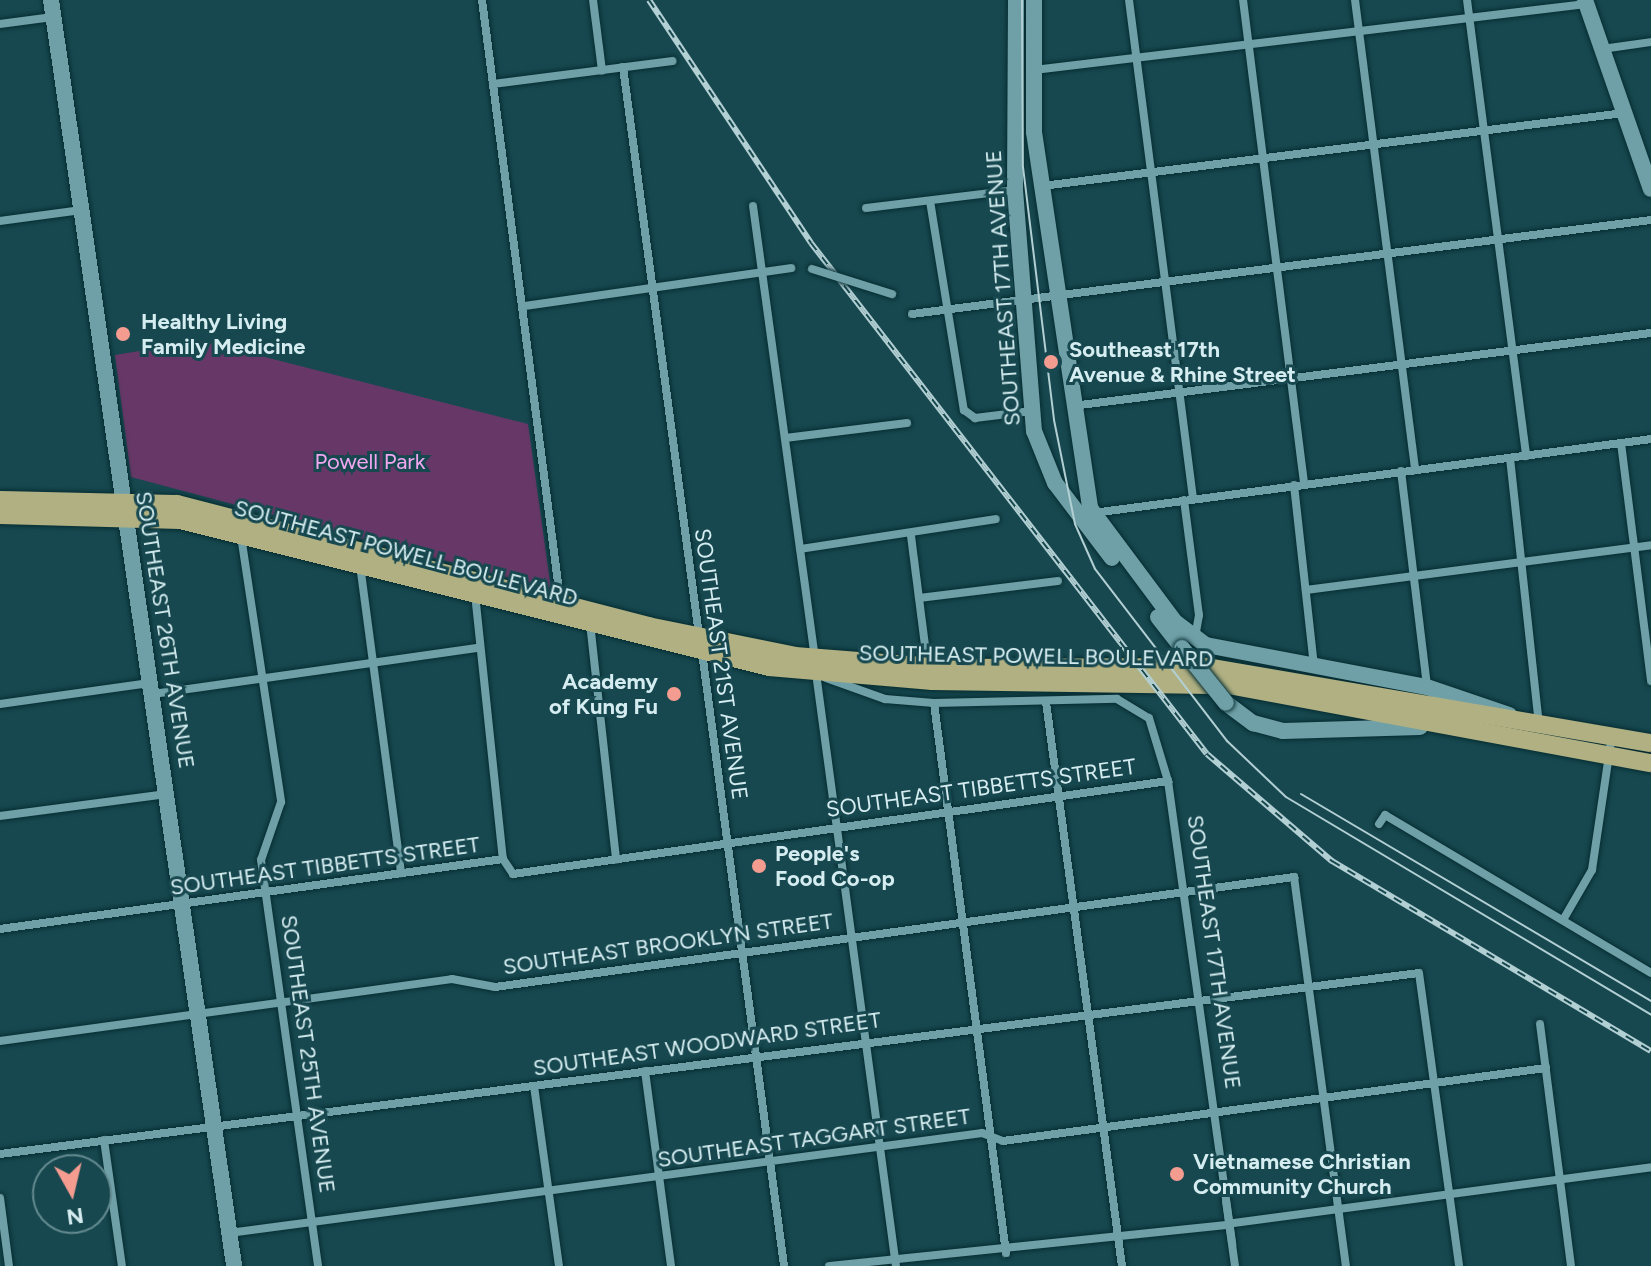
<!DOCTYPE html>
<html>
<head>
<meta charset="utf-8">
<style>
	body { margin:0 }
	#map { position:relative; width:1651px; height:1266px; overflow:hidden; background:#17484f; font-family:Figtree,sans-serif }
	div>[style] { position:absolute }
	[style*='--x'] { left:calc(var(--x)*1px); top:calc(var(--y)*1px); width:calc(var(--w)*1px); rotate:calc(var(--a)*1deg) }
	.green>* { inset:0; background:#673867 }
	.roads { filter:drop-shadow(0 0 2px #062d32) drop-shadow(0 0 2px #062d32) }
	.street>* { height:8px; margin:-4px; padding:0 4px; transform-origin:4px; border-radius:4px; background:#6fa0a7 }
	.secondary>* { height:16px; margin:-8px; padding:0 8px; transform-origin:8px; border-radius:8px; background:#6fa0a7 }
	.primary>* { height:18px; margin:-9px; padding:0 9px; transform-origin:9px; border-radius:9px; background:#b0b082 }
	.tram>* { height:2px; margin:-1px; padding:0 1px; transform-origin:1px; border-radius:1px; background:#b2cfd3 }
	.rail>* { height:6px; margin-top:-3px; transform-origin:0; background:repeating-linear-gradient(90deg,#17484f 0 9px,#b2cfd3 0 18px); box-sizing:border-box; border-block:2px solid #b2cfd3 }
	.bridges { filter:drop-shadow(0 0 2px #062d32) drop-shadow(0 0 2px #062d32) }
	.street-bridge>* { height:8px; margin:-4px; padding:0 4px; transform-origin:4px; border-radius:4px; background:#6fa0a7 }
	.secondary-bridge>* { height:16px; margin:-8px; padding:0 8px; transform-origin:8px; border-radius:8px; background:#6fa0a7 }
	.dots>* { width:22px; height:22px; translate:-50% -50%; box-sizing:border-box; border:4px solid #17484f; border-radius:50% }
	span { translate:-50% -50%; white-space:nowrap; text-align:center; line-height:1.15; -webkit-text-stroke:6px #17484f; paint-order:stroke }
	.street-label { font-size:22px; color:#d5edf1 }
	.poi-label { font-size:22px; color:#d5edf1; font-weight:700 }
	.left { translate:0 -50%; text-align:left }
	.right { translate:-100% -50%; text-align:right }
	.park-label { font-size:22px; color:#f2a7f1 }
	.north { position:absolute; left:32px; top:1154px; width:80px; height:80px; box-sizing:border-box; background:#17484f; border:2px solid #638a90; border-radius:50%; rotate:172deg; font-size:22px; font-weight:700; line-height:32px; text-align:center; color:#d5edf1 }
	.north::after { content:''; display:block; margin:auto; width:28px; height:36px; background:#f59c91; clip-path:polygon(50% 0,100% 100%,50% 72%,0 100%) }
</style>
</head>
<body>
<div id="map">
	<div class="green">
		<div style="clip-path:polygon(202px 341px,528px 424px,551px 589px,131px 477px,115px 355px)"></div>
	</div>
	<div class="roads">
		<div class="street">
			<div style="--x:482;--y:0;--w:611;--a:82.57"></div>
			<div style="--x:593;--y:0;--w:71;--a:82.7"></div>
			<div style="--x:1129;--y:0;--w:502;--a:82.68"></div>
			<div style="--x:1243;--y:0;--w:488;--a:82.8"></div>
			<div style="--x:1355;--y:0;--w:474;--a:82.7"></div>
			<div style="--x:1467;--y:0;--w:460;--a:82.6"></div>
			<div style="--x:0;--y:24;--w:53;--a:-7.5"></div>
			<div style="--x:1602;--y:49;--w:49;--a:-8.1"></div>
			<div style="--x:623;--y:67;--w:573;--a:82.38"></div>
			<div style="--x:1034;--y:70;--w:556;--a:-6.82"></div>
			<div style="--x:493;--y:84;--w:181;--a:-7.3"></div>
			<div style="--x:1042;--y:186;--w:587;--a:-7.15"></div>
			<div style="--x:930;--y:201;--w:212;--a:80.8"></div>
			<div style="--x:964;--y:410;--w:14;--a:36"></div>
			<div style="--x:975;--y:418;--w:57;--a:-7"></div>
			<div style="--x:753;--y:206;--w:456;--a:82.2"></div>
			<div style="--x:866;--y:208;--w:149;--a:-6.9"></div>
			<div style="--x:0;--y:221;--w:82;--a:-7.7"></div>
			<div style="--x:525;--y:306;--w:269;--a:-8.1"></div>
			<div style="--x:912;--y:314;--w:745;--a:-7.25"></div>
			<div style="--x:1072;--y:406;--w:584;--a:-7.19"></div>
			<div style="--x:785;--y:438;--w:123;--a:-7"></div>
			<div style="--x:1621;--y:443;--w:240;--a:82.8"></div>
			<div style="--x:1510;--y:458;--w:267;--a:83.8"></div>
			<div style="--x:1401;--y:471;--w:217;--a:83.1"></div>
			<div style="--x:1294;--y:485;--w:183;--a:83.7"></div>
			<div style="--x:1184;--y:500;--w:116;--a:82.6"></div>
			<div style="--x:1199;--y:615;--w:22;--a:100"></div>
			<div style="--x:1093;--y:513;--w:563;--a:-7.55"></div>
			<div style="--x:241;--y:536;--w:269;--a:81.4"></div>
			<div style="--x:281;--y:802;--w:61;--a:109"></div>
			<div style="--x:261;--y:860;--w:410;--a:82"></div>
			<div style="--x:911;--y:536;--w:118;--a:82.7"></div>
			<div style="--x:800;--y:549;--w:198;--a:-8.7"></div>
			<div style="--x:360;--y:565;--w:311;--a:82.4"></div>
			<div style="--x:1306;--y:590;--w:348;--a:-7.4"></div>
			<div style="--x:475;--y:594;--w:266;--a:84"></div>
			<div style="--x:503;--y:859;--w:18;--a:56"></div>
			<div style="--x:513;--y:874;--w:662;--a:-8.08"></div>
			<div style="--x:919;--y:598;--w:140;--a:-7"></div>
			<div style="--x:590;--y:623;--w:238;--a:83.7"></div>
			<div style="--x:702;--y:652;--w:619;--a:82.39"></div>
			<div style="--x:816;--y:673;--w:598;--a:82.32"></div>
			<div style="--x:826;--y:678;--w:63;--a:19.6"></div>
			<div style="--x:885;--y:699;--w:49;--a:4.7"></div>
			<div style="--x:934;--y:703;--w:183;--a:-1.3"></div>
			<div style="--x:1117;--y:699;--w:37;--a:31"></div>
			<div style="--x:1149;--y:718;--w:66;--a:73.2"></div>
			<div style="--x:1168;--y:781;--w:468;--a:82.1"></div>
			<div style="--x:153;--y:694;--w:327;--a:-8.1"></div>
			<div style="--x:1046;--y:702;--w:569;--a:82.33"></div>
			<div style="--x:934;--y:703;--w:555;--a:82.54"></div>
			<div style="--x:0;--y:704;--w:151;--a:-8"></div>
			<div style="--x:0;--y:816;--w:168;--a:-7.5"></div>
			<div style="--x:1379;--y:824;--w:11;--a:-56"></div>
			<div style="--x:1385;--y:815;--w:309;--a:30.7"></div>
			<div style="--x:1563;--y:920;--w:58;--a:-59.9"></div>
			<div style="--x:1592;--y:870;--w:136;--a:-81.6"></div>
			<div style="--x:0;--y:929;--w:508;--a:-7.92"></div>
			<div style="--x:1540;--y:1024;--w:244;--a:82.7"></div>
			<div style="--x:0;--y:1041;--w:456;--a:-7.8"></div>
			<div style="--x:452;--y:979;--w:44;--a:10.5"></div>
			<div style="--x:495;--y:987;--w:807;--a:-7.84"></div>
			<div style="--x:1294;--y:877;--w:392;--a:82.4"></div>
			<div style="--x:645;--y:1071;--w:197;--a:82.4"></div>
			<div style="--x:534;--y:1086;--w:182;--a:82.1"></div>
			<div style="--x:104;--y:1140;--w:127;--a:81.9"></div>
			<div style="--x:0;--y:1154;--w:1430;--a:-7.27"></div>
			<div style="--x:1419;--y:973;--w:296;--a:82.2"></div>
			<div style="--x:0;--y:1198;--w:69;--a:82.5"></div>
			<div style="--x:1226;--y:1201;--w:66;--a:82.1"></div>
			<div style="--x:1234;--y:1223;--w:421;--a:-7.6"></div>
			<div style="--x:229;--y:1233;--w:760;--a:-7.56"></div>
			<div style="--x:982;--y:1133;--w:22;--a:21"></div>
			<div style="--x:1003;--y:1141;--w:548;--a:-7.66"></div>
			<div style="--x:829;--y:1266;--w:398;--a:-5.9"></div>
		</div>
		<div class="secondary">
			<div style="--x:51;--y:0;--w:1279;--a:81.77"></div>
			<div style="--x:1016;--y:0;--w:190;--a:90.3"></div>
			<div style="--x:1015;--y:190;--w:242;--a:85.5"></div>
			<div style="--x:1034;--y:431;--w:56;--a:68"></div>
			<div style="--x:1055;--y:483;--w:94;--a:52.8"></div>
			<div style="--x:1034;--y:0;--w:132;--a:90"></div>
			<div style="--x:1034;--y:132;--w:380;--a:81.5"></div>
			<div style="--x:1090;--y:508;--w:142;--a:53.3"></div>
			<div style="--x:1175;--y:622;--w:39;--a:37"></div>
			<div style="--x:1206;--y:645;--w:225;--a:10.8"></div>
			<div style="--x:1427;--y:687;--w:87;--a:18.9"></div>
			<div style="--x:1585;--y:0;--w:200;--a:70.8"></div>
			<div style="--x:1158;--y:617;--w:39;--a:52"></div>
			<div style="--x:1226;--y:703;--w:34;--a:37"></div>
			<div style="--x:1253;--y:723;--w:31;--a:15"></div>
			<div style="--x:1283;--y:731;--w:137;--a:-1.7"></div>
		</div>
		<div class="primary">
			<div style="--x:0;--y:500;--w:177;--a:1.3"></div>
			<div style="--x:177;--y:504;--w:487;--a:14.5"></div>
			<div style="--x:648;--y:626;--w:150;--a:11.5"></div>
			<div style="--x:795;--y:656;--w:153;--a:4.5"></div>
			<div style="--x:948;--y:668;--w:258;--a:-0.2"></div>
			<div style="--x:1206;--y:667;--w:451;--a:9.7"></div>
			<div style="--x:0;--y:515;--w:180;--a:1.6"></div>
			<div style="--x:180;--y:520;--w:607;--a:14.01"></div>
			<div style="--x:769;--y:667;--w:164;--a:4.9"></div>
			<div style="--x:932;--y:681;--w:297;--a:0.8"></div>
			<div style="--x:1229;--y:685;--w:429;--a:10.5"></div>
		</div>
	</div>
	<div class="tram">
		<div style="--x:1022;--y:0;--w:167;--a:89.7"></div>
		<div style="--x:1023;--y:167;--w:255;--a:83"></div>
		<div style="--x:1054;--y:420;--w:106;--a:78.6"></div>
		<div style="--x:1075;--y:524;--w:49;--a:66"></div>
		<div style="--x:1095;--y:569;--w:217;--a:52.5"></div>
		<div style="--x:1227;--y:741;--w:81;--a:43.5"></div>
		<div style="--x:1286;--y:797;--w:425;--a:30.8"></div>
		<div style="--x:1301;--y:794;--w:407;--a:30.6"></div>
	</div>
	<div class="rail">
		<div style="--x:649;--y:0;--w:292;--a:56.3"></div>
		<div style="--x:811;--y:243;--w:646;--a:52.23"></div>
		<div style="--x:1207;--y:754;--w:165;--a:40.6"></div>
		<div style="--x:1332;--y:861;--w:371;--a:30.8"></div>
	</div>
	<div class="bridges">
		<div class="street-bridge">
			<div style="--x:812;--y:269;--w:84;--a:17.4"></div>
		</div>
		<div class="secondary-bridge">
			<div style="--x:1182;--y:648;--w:70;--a:51.3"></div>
		</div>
	</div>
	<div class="dots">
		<div style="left:123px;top:334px;background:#f59c91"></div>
		<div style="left:1051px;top:362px;background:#f59c91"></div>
		<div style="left:674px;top:694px;background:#f59c91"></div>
		<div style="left:759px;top:866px;background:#f59c91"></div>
		<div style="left:1177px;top:1174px;background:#f59c91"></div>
	</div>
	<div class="street-label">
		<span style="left:1003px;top:288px;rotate:-94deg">SOUTHEAST 17TH AVENUE</span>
		<span style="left:406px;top:553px;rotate:15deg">SOUTHEAST POWELL BOULEVARD</span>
		<span style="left:165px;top:630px;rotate:81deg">SOUTHEAST 26TH AVENUE</span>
		<span style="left:1036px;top:656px;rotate:1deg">SOUTHEAST POWELL BOULEVARD</span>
		<span style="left:721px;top:664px;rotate:82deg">SOUTHEAST 21ST AVENUE</span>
		<span style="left:981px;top:788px;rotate:-8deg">SOUTHEAST TIBBETTS STREET</span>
		<span style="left:325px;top:866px;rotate:-8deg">SOUTHEAST TIBBETTS STREET</span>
		<span style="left:668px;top:944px;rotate:-8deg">SOUTHEAST BROOKLYN STREET</span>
		<span style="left:1214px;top:952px;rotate:82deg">SOUTHEAST 17TH AVENUE</span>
		<span style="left:707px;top:1044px;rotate:-8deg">SOUTHEAST WOODWARD STREET</span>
		<span style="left:308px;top:1054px;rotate:82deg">SOUTHEAST 25TH AVENUE</span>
		<span style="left:814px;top:1138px;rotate:-8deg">SOUTHEAST TAGGART STREET</span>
	</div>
	<div class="poi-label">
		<span class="left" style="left:141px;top:334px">Healthy Living<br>Family Medicine</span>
		<span class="left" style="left:1069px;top:362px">Southeast 17th<br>Avenue &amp; Rhine Street</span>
		<span class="right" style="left:658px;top:694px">Academy<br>of Kung Fu</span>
		<span class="left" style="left:775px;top:866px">People's<br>Food Co-op</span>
		<span class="left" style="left:1193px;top:1174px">Vietnamese Christian<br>Community Church</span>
	</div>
	<div class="park-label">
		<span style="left:370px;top:462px">Powell Park</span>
	</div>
	<div class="north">N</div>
</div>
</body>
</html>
